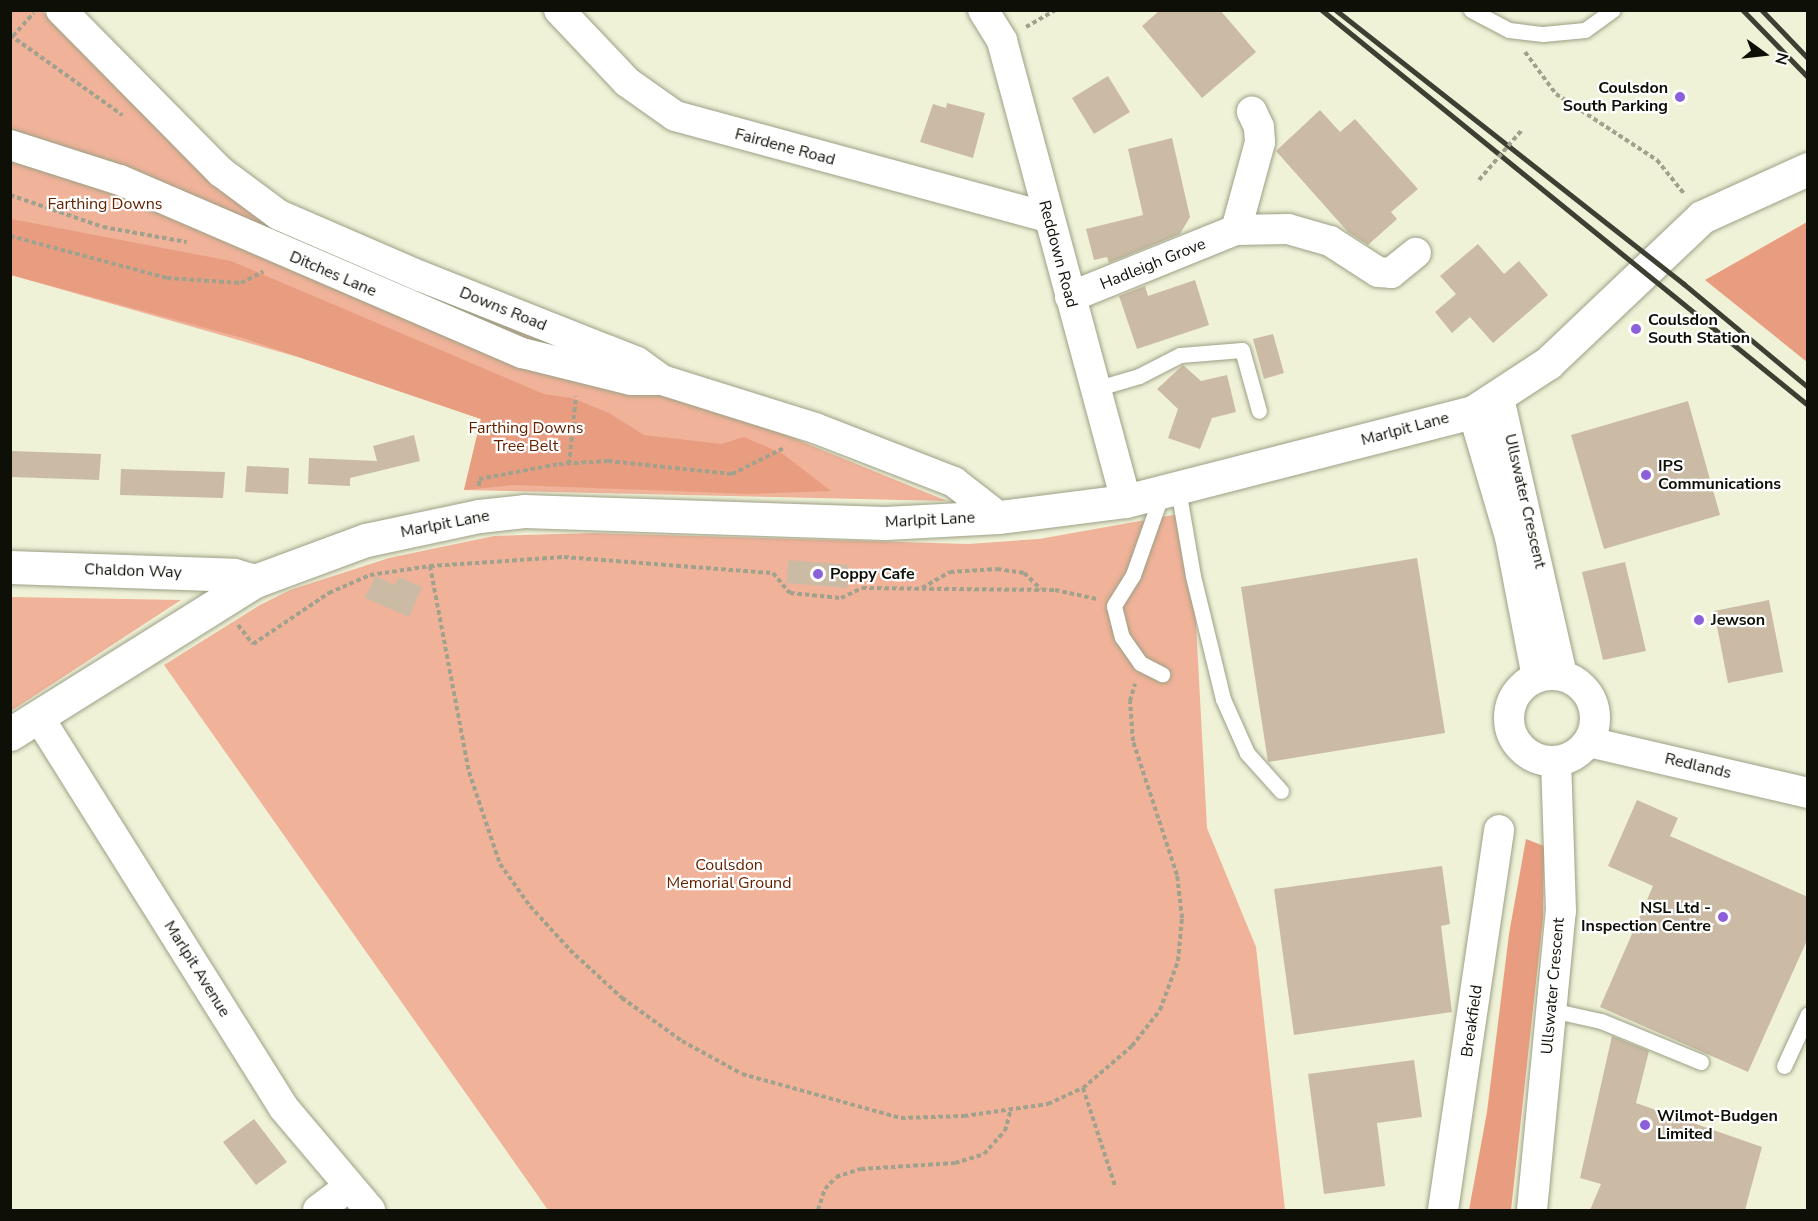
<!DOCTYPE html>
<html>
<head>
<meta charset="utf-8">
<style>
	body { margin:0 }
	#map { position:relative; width:1818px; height:1221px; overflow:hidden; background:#eff2d7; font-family:"Nunito Sans",sans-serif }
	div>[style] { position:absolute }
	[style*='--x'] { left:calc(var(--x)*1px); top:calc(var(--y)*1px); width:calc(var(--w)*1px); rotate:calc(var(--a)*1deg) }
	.green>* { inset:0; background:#f0b299 }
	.forest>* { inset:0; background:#e99d80 }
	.building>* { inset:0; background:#cbbba5 }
	.path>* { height:4px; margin-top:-2px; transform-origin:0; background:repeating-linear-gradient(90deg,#a0a28e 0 4.5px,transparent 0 7.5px) }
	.roads { filter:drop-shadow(0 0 2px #9da086) drop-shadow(0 0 2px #9da086) }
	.service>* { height:15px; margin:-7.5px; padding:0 7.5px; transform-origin:7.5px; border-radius:7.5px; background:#fff }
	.minor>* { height:30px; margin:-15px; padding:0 15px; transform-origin:15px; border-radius:15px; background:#fff }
	.minor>.ring { margin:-15px; padding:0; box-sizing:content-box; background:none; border:30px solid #fff; border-radius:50% }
	.tertiary>* { height:33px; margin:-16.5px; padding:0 16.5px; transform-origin:16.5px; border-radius:16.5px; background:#fff }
	.secondary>* { height:33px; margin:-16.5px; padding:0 16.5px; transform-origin:16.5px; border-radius:16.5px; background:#fff }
	.rail>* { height:4.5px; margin:-2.25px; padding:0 2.25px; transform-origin:2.25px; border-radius:2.25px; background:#3d3f32 }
	.path-bridge>* { height:4px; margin-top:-2px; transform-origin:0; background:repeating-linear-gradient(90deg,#a0a28e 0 4.5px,transparent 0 7.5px) }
	.dots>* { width:16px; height:16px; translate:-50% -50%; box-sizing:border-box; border:3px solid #fff; border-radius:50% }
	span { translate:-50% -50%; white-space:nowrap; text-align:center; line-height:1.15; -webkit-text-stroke:4.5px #fff; paint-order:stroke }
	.poi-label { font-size:16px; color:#0e0f06; font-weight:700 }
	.right { translate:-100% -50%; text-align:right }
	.left { translate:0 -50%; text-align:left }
	.street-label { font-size:16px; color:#0e0f06 }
	.park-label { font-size:16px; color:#642201 }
	.frame { position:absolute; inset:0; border:12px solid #0e0f06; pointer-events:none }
	.north { position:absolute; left:1734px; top:24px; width:60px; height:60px; -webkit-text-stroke:4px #fff; paint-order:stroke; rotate:105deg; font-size:16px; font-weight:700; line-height:24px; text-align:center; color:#0e0f06 }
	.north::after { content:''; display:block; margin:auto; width:21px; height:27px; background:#0e0f06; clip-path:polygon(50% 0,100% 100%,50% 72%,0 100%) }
</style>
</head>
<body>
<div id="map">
	<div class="green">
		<div style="clip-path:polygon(10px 11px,42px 11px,215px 179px,431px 290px,947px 501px,464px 490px,481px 419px,301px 358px,11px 275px)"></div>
		<div style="clip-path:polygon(1190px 512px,1207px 828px,1256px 947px,1285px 1210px,548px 1210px,164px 665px,260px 605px,290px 590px,389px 558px,494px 536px,594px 533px,968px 544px,1039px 539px)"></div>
		<div style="clip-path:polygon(11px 597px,181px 600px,11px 711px)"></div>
	</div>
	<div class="forest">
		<div style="clip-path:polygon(11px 219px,231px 261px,544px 394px,572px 398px,609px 413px,644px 435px,722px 444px,744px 437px,783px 454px,831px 491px,751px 494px,514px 485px,464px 490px,481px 419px,246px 339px,11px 275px)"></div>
		<div style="clip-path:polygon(1807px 222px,1807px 362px,1705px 280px)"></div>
		<div style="clip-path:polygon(1526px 839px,1544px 846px,1543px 918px,1511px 1210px,1469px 1210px,1487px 1112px,1509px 934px)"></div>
	</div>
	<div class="building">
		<div style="clip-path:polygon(1160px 10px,1220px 10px,1256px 52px,1202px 98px,1142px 26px)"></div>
		<div style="clip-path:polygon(1108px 76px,1130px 112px,1094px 134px,1072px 98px)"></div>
		<div style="clip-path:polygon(947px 103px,985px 113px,973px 158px,920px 142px,933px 104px,946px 108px)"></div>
		<div style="clip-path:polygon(1320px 110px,1340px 132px,1355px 119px,1418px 189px,1391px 212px,1397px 219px,1368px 245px,1348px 232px,1276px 151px)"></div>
		<div style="clip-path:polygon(1172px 138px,1190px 217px,1180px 234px,1109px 263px,1107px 257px,1094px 260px,1086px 229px,1143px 215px,1128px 149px)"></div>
		<div style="clip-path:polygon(1478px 244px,1504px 274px,1519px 261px,1548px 295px,1493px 343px,1470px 317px,1452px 333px,1435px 312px,1456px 294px,1440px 276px)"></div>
		<div style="clip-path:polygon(1195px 280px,1209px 325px,1137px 349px,1119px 296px,1145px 286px,1148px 296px)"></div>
		<div style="clip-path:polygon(1273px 334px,1284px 373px,1264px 379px,1253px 339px)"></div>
		<div style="clip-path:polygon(1183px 365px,1201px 381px,1227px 375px,1236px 412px,1212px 418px,1200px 449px,1168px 438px,1178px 409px,1157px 389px)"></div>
		<div style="clip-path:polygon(1688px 401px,1720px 515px,1604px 549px,1571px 435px)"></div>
		<div style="clip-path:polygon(414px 435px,420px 461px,350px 478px,350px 486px,308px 484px,309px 458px,377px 461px,373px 446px)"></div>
		<div style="clip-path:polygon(10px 451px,101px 454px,99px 480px,10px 477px)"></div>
		<div style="clip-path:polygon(247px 466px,289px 468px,288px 494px,245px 492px)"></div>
		<div style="clip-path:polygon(121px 469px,225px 472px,223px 498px,120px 495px)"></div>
		<div style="clip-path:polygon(1417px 558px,1445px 733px,1268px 762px,1241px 587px)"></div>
		<div style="clip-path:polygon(789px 560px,849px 565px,847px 588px,786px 583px)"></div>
		<div style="clip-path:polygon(1625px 562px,1646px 651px,1603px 660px,1582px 572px)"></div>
		<div style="clip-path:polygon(375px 576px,395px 585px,399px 577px,422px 587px,409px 617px,365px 598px)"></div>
		<div style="clip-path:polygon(1769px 600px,1783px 672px,1728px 683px,1714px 611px)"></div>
		<div style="clip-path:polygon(1637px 800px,1678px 818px,1670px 836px,1808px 897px,1808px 938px,1748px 1072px,1600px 1007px,1653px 886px,1608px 866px)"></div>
		<div style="clip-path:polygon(1442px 866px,1450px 924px,1441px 926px,1452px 1012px,1294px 1035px,1274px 889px)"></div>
		<div style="clip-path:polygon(1612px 1036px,1649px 1051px,1636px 1103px,1762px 1147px,1745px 1210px,1590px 1210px,1601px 1184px,1580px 1178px)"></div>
		<div style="clip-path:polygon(1414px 1060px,1422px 1117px,1377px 1123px,1385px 1186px,1324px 1194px,1308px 1074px)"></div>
		<div style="clip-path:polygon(254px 1119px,287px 1162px,256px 1185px,223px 1142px)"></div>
	</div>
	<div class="path">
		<div style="--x:1026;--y:27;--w:34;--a:-30"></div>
		<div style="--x:10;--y:35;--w:138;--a:35.5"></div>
		<div style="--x:13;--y:36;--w:31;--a:-48"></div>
		<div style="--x:1525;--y:52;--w:52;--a:53.6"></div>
		<div style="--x:1556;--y:94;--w:121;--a:33.2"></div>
		<div style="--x:1657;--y:160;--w:45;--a:51.3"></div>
		<div style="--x:10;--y:195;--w:98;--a:19"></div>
		<div style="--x:103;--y:227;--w:85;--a:10.1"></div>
		<div style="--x:10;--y:236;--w:163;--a:15"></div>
		<div style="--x:167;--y:278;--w:74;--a:3.9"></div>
		<div style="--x:241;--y:283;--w:25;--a:-27"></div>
		<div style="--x:569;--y:464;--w:68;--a:-84.1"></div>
		<div style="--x:479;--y:486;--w:7;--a:-90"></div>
		<div style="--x:479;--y:479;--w:81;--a:-10.6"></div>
		<div style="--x:559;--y:464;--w:49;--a:-3.5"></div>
		<div style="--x:608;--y:461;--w:125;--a:6"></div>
		<div style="--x:732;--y:474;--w:58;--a:-26.6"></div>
		<div style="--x:430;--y:566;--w:210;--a:79.3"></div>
		<div style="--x:469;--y:772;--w:97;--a:71.4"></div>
		<div style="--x:500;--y:864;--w:52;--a:54.5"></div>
		<div style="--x:530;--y:906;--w:59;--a:47.7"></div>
		<div style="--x:570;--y:950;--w:71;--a:42.7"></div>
		<div style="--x:622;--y:998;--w:74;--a:35.6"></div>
		<div style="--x:682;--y:1041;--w:68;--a:28.8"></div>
		<div style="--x:742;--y:1074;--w:165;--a:15.5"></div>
		<div style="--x:901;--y:1118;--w:63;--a:-1.8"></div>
		<div style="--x:964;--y:1116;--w:85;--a:-8.1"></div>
		<div style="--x:1048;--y:1104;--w:38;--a:-25"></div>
		<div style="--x:1083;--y:1088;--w:65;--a:-40.6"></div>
		<div style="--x:1132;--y:1046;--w:46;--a:-52.1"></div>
		<div style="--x:1160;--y:1010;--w:52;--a:-69.8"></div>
		<div style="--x:1178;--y:961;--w:43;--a:-84.7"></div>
		<div style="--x:1182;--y:918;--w:43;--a:-96.6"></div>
		<div style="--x:1177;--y:875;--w:141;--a:-108.2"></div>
		<div style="--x:1133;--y:741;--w:40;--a:-94.3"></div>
		<div style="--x:1130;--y:701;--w:18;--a:-74"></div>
		<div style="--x:922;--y:588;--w:32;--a:-30"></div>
		<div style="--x:950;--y:572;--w:47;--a:-3.7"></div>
		<div style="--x:997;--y:569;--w:27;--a:8"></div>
		<div style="--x:1024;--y:573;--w:23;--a:43"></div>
		<div style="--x:238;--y:625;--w:24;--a:52"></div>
		<div style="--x:253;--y:644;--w:92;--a:-33.9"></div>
		<div style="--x:329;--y:593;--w:45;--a:-23.7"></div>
		<div style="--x:370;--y:575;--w:61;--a:-8.5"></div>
		<div style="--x:430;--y:566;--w:134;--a:-3.8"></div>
		<div style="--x:564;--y:557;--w:210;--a:4.4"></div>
		<div style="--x:773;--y:573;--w:26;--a:50"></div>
		<div style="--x:790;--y:593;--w:51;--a:5.6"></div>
		<div style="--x:841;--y:598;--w:23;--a:-25"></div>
		<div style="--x:862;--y:588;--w:193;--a:0.6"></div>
		<div style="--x:1055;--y:590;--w:43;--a:12.1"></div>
		<div style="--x:1083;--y:1088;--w:103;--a:71.9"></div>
		<div style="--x:818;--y:1210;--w:22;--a:-72"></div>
		<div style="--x:825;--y:1189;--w:16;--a:-47"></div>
		<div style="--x:836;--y:1177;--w:26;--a:-18"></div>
		<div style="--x:861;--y:1169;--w:94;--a:-3.7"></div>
		<div style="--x:955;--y:1163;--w:30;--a:-17"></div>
		<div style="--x:984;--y:1154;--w:31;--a:-48"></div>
		<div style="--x:1005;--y:1131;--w:23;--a:-75"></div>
	</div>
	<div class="roads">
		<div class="service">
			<div style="--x:1471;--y:10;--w:43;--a:27.8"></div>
			<div style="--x:1509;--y:30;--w:34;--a:7"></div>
			<div style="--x:1543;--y:34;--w:42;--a:-5.4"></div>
			<div style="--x:1585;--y:30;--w:34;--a:-36"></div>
			<div style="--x:1095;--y:389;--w:46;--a:-16.5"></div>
			<div style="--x:1139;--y:376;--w:46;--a:-27.1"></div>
			<div style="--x:1180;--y:355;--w:62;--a:-4.6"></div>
			<div style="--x:1242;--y:350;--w:63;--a:74.4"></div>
			<div style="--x:1178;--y:489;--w:88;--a:80.2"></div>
			<div style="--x:1193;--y:576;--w:127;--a:76.3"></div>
			<div style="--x:1223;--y:699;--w:59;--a:66"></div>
			<div style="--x:1247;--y:753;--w:51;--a:48.2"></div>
			<div style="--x:1162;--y:493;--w:87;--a:109.5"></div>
			<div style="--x:1133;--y:575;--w:36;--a:122"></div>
			<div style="--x:1114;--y:606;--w:32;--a:76"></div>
			<div style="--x:1122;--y:637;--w:32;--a:55"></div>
			<div style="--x:1140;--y:663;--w:25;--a:27"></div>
			<div style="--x:1551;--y:1010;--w:51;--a:12.4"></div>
			<div style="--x:1601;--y:1021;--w:108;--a:22.3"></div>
			<div style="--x:1784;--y:1066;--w:57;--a:-65.2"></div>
		</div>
		<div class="minor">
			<div style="--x:61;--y:10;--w:228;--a:45.4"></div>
			<div style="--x:221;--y:172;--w:72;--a:36.6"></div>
			<div style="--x:279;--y:215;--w:154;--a:23.4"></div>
			<div style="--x:420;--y:276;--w:233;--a:21.6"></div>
			<div style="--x:637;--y:362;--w:31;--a:36"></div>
			<div style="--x:662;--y:380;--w:160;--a:17.4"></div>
			<div style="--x:815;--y:428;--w:149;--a:21.2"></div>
			<div style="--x:954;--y:482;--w:57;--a:37.9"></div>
			<div style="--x:559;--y:10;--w:99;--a:46.6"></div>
			<div style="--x:627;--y:82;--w:59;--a:35.3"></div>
			<div style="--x:675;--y:116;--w:385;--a:15.2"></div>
			<div style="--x:983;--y:10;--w:36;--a:58"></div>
			<div style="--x:1002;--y:41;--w:476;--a:74.9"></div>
			<div style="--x:10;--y:145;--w:115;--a:17.7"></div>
			<div style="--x:120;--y:180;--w:438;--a:23.3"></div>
			<div style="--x:522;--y:353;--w:112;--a:13.9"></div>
			<div style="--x:631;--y:380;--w:28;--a:0"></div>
			<div style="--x:1236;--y:230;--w:91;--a:-74.7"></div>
			<div style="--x:1260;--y:142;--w:15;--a:-94"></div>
			<div style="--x:1259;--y:127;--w:17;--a:-115"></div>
			<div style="--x:1070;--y:297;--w:179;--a:-22"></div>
			<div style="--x:1236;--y:230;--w:52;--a:-1.1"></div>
			<div style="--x:1288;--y:229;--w:44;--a:15.9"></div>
			<div style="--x:1330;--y:241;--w:57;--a:32.9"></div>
			<div style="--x:1378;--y:272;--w:13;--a:4"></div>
			<div style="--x:1391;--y:273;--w:32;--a:-39"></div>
			<div style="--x:1499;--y:398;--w:284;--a:77.2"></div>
			<div style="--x:1473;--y:412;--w:130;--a:73.5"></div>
			<div style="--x:1510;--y:537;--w:143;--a:79.1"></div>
			<div class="ring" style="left:1509px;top:675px;width:56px;height:56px"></div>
			<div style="--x:38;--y:716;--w:461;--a:57.9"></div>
			<div style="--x:283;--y:1107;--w:135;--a:49.8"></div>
			<div style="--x:1589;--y:742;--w:225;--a:13.1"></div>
			<div style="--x:318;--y:1210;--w:38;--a:-37"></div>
			<div style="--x:1443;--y:1210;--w:384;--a:-81.6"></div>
			<div style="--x:1532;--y:1210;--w:300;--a:-84.5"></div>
			<div style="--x:1561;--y:911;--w:150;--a:-91.9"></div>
		</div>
		<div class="tertiary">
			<div style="--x:10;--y:567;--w:224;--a:2"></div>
			<div style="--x:234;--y:575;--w:22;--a:16"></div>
		</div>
		<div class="secondary">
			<div style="--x:10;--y:734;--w:289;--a:-32"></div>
			<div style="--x:255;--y:581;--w:118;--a:-20.3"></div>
			<div style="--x:366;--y:540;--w:116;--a:-12"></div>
			<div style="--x:479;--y:516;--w:45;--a:-6.3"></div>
			<div style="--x:524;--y:511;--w:361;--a:1.9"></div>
			<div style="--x:885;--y:523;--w:114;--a:-3"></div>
			<div style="--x:999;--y:517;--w:128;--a:-7.2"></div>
			<div style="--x:1126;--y:501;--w:358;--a:-14.4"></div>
			<div style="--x:1473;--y:412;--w:90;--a:-33.2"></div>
			<div style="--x:1548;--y:363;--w:212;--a:-43.5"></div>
			<div style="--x:1702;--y:217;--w:116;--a:-24.4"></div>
		</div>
	</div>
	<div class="rail">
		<div style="--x:1322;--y:10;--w:626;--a:39.1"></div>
		<div style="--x:1336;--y:10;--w:443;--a:38.2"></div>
		<div style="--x:1684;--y:284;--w:161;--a:39.7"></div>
		<div style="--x:1743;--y:10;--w:93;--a:45.9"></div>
		<div style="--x:1762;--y:10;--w:66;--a:46.2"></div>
	</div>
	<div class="path-bridge">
		<div style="--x:1479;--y:180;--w:65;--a:-49.4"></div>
	</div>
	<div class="dots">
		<div style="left:1680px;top:97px;background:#8c60da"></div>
		<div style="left:1636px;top:329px;background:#8c60da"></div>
		<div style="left:1646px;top:475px;background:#8c60da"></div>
		<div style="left:818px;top:574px;background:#8c60da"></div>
		<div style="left:1699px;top:620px;background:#8c60da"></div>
		<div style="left:1723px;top:917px;background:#8c60da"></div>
		<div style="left:1645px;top:1125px;background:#8c60da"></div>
	</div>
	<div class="poi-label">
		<span class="right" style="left:1668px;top:97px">Coulsdon<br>South Parking</span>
		<span class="left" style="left:1648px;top:329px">Coulsdon<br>South Station</span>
		<span class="left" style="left:1658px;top:475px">IPS<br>Communications</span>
		<span class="left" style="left:830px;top:574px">Poppy Cafe</span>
		<span class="left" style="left:1711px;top:620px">Jewson</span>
		<span class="right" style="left:1711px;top:917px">NSL Ltd -<br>Inspection Centre</span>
		<span class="left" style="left:1657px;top:1125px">Wilmot-Budgen<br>Limited</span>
	</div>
	<div class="street-label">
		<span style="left:785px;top:147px;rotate:15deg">Fairdene Road</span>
		<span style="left:1058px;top:254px;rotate:75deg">Reddown Road</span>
		<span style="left:1153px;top:264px;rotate:-22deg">Hadleigh Grove</span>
		<span style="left:333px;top:274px;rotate:23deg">Ditches Lane</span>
		<span style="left:503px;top:309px;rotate:22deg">Downs Road</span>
		<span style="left:1405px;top:429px;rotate:-15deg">Marlpit Lane</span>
		<span style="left:1525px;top:501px;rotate:77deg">Ullswater Crescent</span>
		<span style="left:930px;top:520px;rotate:-3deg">Marlpit Lane</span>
		<span style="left:445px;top:524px;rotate:-11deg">Marlpit Lane</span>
		<span style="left:133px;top:571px;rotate:2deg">Chaldon Way</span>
		<span style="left:1698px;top:766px;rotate:13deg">Redlands</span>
		<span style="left:197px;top:969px;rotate:58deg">Marlpit Avenue</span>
		<span style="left:1553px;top:986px;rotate:-85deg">Ullswater Crescent</span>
		<span style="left:1472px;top:1021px;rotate:-82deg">Breakfield</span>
	</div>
	<div class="park-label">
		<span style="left:105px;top:204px">Farthing Downs</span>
		<span style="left:526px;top:437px">Farthing Downs<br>Tree Belt</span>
		<span style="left:729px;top:874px">Coulsdon<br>Memorial Ground</span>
	</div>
	<div class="frame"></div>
	<div class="north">N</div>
</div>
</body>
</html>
